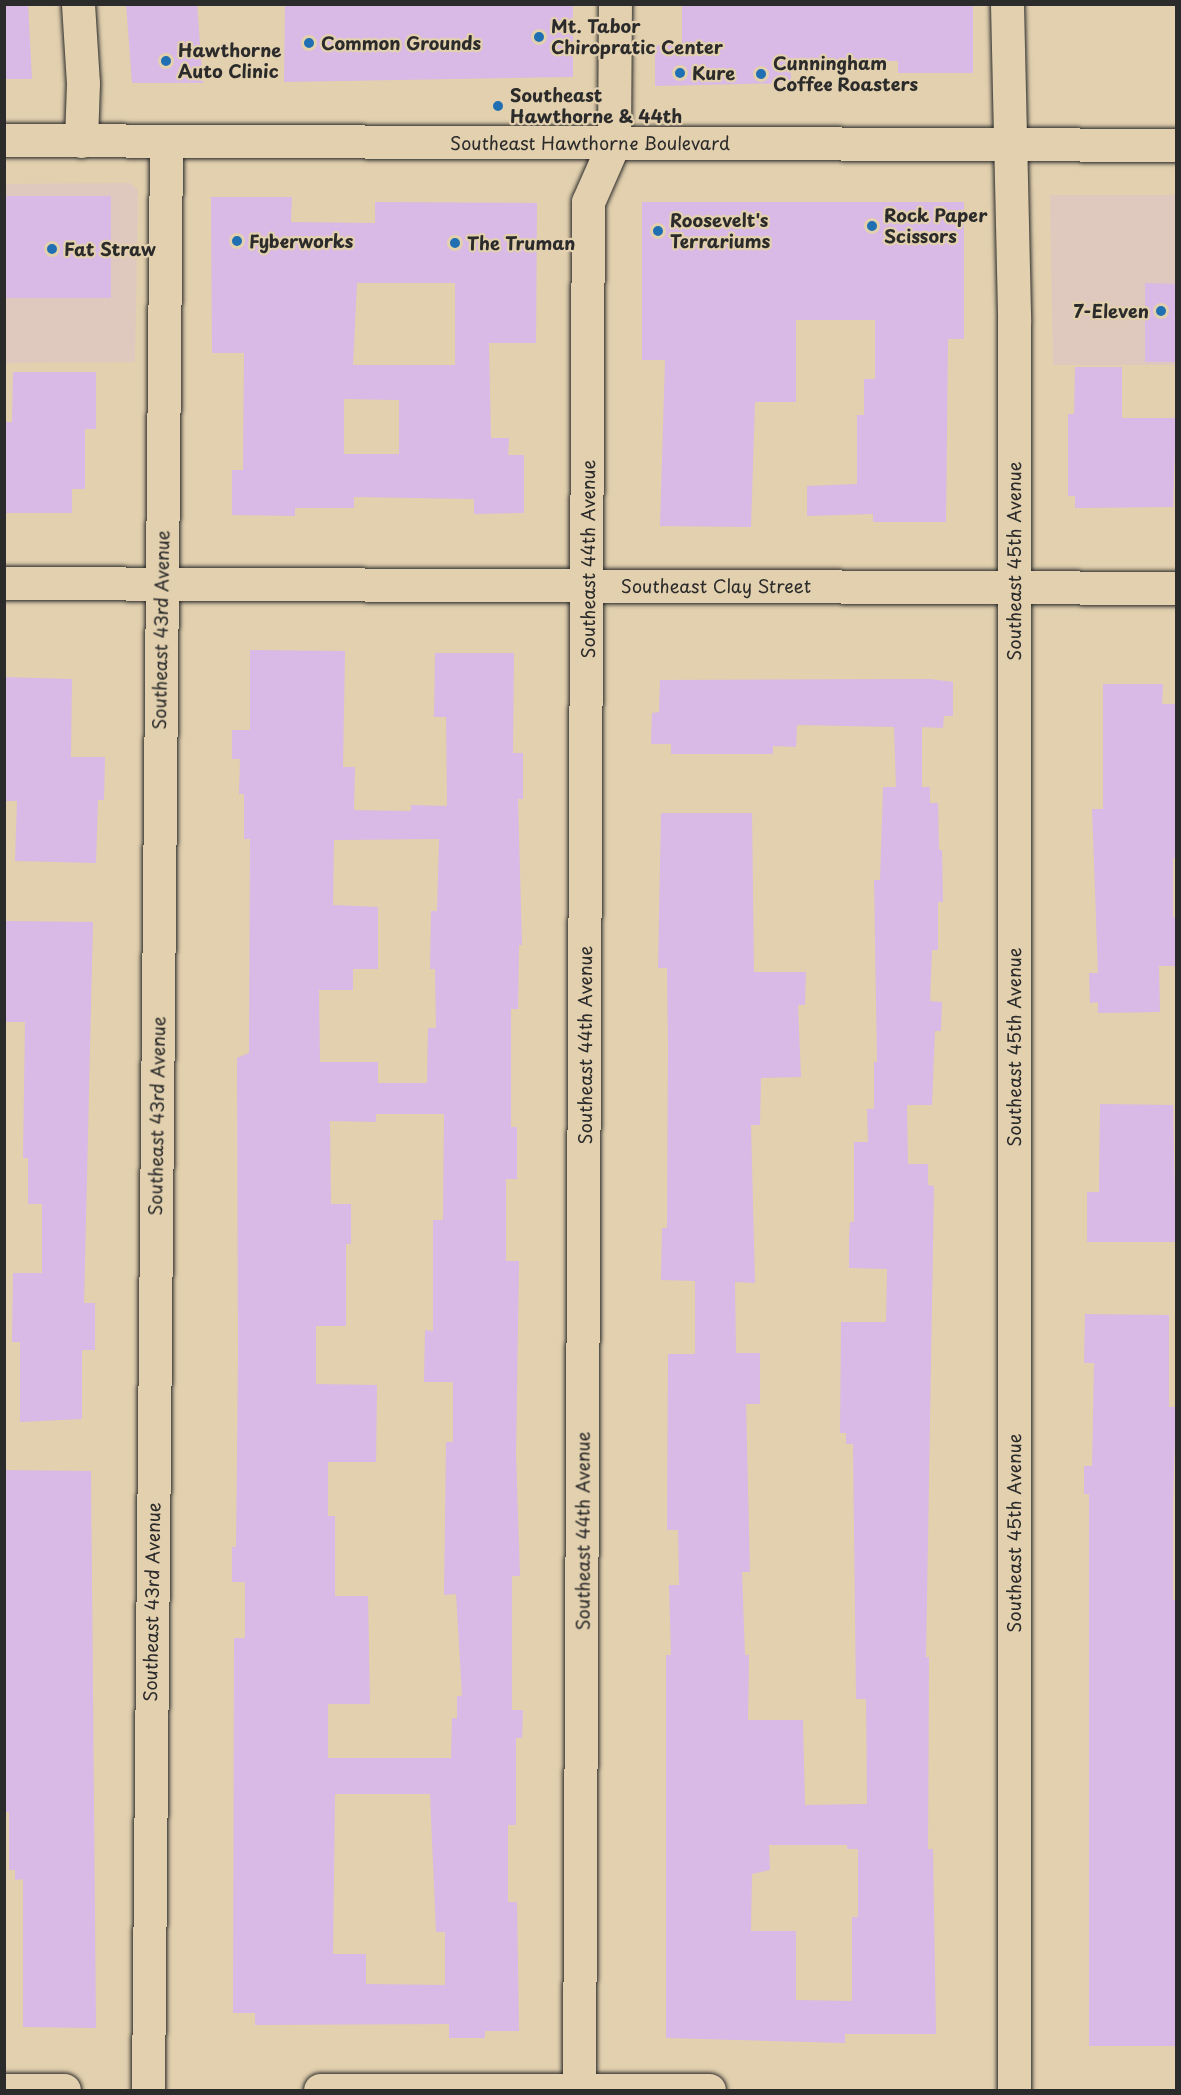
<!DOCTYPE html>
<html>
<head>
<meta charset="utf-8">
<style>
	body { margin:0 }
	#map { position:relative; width:1181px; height:2095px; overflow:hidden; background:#e2d0ae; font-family:"Playpen Sans",sans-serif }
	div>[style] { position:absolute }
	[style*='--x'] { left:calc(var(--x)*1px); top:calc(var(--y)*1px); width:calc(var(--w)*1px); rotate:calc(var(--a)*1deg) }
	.built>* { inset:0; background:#dfc9bf }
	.building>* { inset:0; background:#d9b9e6 }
	.roads { filter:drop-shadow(0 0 2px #2b2b2b) drop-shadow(0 0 2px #2b2b2b) }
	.minor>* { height:33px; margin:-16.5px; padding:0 16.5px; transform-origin:16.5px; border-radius:16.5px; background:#e2d0ae }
	.major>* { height:33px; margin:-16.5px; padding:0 16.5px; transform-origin:16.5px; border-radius:16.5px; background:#e2d0ae }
	.dots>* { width:16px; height:16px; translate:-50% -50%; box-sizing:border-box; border:3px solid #e2d0ae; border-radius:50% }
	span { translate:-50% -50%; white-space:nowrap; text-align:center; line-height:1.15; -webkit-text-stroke:4.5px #e2d0ae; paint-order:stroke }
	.poi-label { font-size:18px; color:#2b2b2b; font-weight:700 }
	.left { translate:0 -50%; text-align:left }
	.right { translate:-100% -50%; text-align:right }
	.street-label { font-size:18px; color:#2b2b2b }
	.frame { position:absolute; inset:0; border:6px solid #2b2b2b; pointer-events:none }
</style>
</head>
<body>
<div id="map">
	<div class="built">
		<div style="clip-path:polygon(130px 183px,138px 190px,135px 362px,5px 363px,4px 184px)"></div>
		<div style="clip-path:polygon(1050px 195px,1176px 195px,1176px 365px,1053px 365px)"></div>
	</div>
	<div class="building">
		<div style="clip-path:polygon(4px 4px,28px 4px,32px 79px,4px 79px)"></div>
		<div style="clip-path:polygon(126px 4px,197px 4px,203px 83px,132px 83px)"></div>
		<div style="clip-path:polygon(285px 4px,573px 4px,573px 77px,284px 82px)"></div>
		<div style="clip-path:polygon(682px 4px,973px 4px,973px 73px,898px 73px,898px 61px,844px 61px,844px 70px,791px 68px,791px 83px,655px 86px,655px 45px,682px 45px)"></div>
		<div style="clip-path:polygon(4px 196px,111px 196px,111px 298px,4px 298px)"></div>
		<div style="clip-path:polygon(evenodd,211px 197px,292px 197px,291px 222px,375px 223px,375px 202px,537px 203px,536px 343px,489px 343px,491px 438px,509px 438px,508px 455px,524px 455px,524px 513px,474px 514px,474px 499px,354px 497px,354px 508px,295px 508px,295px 516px,232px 515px,232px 470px,243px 470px,244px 353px,212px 353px,211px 197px,357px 283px,455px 283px,455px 365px,353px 365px,357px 283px,211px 197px,344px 399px,399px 400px,399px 454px,344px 454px,344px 399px)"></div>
		<div style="clip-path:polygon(642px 202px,964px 202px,964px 339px,948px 339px,946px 522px,873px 522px,873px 514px,807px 516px,807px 486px,857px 484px,857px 415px,864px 415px,864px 379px,875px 379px,875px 320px,796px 320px,796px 402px,755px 402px,751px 527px,660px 526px,665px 360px,642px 360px)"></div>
		<div style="clip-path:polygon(1145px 283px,1176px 284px,1176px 362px,1145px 362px)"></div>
		<div style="clip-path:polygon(1075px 367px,1122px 367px,1122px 418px,1176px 418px,1173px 507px,1075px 508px,1075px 496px,1068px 496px,1068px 414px,1074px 414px)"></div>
		<div style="clip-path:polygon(13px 372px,96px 372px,96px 429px,85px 429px,85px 489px,72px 489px,72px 513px,4px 513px,4px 422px,12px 422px)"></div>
		<div style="clip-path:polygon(evenodd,250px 650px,345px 651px,343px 767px,355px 767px,354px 810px,411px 811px,411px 805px,447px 806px,446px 717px,434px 717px,435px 653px,514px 653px,513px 753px,523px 753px,523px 799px,518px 799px,522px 945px,519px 945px,518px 1009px,511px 1009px,511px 1127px,517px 1127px,517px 1179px,506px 1179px,506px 1261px,519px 1261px,516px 1454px,520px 1576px,512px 1576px,512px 1710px,523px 1710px,522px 1738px,516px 1738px,516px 1825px,508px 1825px,508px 1902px,517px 1902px,519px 2031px,485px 2031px,485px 2038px,449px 2038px,449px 2024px,255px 2025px,255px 2013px,233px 2013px,234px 1638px,245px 1638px,245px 1582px,232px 1582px,232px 1547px,236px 1547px,238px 1356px,237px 1058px,249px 1053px,250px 839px,244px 839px,244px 794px,239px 794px,240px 759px,232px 759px,232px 730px,250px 730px,250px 650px,439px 839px,437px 911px,431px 911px,430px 969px,435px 969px,436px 1028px,428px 1028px,427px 1083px,378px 1083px,378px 1062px,320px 1062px,319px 990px,353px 990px,353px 969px,378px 969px,378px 907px,333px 905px,334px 840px,439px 839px,250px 650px,376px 1114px,444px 1114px,443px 1220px,433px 1220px,433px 1331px,425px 1330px,424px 1382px,453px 1382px,453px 1442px,446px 1442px,444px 1595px,456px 1594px,462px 1696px,457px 1696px,457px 1718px,452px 1718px,451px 1758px,328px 1758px,328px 1704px,370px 1704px,368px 1596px,335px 1596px,335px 1516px,328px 1516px,328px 1462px,376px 1462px,377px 1385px,316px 1384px,316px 1326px,346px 1326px,346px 1244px,351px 1244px,351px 1204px,331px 1204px,330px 1121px,376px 1122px,376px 1114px,250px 650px,335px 1794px,430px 1794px,436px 1932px,445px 1932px,445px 1985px,366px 1984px,366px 1954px,333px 1954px,335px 1794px)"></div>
		<div style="clip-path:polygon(4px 677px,72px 679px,71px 757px,105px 757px,104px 800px,98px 800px,96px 863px,15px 861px,17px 801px,4px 801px)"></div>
		<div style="clip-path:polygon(evenodd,930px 679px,953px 682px,953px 716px,944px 716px,943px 728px,922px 727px,922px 787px,930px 787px,930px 803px,938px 803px,939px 850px,942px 850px,943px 902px,938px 902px,938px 950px,932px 950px,930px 1001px,942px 1002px,941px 1031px,935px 1031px,932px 1105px,907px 1105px,908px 1164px,928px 1164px,928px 1185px,934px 1186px,926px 1657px,929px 1657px,928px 1849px,933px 1849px,936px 2034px,845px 2034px,845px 2043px,666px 2038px,666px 1655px,671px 1655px,669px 1585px,679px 1585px,678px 1530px,667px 1530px,668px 1354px,695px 1354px,695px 1281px,661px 1280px,662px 1228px,667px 1228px,668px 1045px,667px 968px,658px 968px,661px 813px,752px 813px,754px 972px,806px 972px,805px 1005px,798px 1005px,801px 1077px,761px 1078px,760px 1125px,751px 1125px,755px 1283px,735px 1282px,736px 1353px,760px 1353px,760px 1404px,746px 1404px,750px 1572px,742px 1572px,745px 1655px,749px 1655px,748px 1720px,803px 1720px,805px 1805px,867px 1804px,866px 1699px,856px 1699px,853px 1444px,846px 1444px,846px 1433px,840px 1433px,841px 1322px,886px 1322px,887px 1269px,849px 1268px,849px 1238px,850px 1222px,854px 1222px,854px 1142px,868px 1142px,867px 1109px,874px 1109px,874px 1062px,877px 1062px,874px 880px,880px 880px,883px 787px,896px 787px,894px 727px,797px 725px,796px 747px,773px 746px,773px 754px,671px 754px,671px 744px,651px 744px,652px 713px,659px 712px,660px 680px,930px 679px,769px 1845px,847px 1845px,847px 1849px,858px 1849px,858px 1917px,852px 1917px,852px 2001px,796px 2000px,796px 1931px,751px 1931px,752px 1874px,770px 1870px,769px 1845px)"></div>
		<div style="clip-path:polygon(1103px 684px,1163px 684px,1162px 704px,1176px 704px,1176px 858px,1173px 858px,1173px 917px,1176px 917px,1176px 960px,1175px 966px,1159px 966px,1160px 1012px,1098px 1013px,1098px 1002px,1090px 1003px,1089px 973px,1098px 973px,1092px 809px,1103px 809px)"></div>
		<div style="clip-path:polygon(5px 921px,93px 922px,84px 1303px,95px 1303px,95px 1350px,82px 1350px,82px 1419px,20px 1422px,20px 1342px,12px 1342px,13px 1273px,42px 1273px,42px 1204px,28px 1204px,28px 1158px,23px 1158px,25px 1022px,6px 1022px)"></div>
		<div style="clip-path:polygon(1100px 1104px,1173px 1105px,1176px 1242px,1087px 1242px,1087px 1192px,1099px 1192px)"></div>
		<div style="clip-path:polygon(1085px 1314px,1169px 1315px,1169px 1407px,1176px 1407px,1173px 1501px,1173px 1600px,1176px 1600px,1176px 2046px,1089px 2046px,1089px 1494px,1084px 1494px,1084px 1466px,1092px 1466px,1094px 1363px,1084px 1363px)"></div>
		<div style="clip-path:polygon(4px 1470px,91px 1471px,96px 2028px,23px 2027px,23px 1879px,15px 1880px,15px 1870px,9px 1870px,9px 1812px,4px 1812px)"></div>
	</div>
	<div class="roads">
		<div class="minor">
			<div style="--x:78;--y:4;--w:79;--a:86.4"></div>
			<div style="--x:83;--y:83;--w:58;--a:92"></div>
			<div style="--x:1007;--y:4;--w:316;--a:88.7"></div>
			<div style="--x:1014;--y:320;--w:1770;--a:90"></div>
			<div style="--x:4;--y:583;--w:1172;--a:0.24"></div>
			<div style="--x:4;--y:2090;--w:60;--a:0"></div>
			<div style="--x:148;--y:2090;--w:1949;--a:-89.47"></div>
			<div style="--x:320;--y:2090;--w:389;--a:0"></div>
			<div style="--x:579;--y:2090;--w:1888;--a:-89.73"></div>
			<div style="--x:588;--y:202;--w:64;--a:-66.2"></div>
			<div style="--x:614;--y:143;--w:139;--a:-89.6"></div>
		</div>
		<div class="major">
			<div style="--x:4;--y:140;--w:1172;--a:0.24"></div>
		</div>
	</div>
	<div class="dots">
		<div style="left:539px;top:37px;background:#1f6fb2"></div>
		<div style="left:309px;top:43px;background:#1f6fb2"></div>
		<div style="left:166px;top:61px;background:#1f6fb2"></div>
		<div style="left:680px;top:73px;background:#1f6fb2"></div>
		<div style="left:761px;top:74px;background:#1f6fb2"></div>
		<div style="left:498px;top:106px;background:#1f6fb2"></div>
		<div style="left:872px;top:226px;background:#1f6fb2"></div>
		<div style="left:658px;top:231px;background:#1f6fb2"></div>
		<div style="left:237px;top:241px;background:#1f6fb2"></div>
		<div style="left:455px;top:243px;background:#1f6fb2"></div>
		<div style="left:52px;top:249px;background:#1f6fb2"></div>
		<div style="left:1161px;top:311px;background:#1f6fb2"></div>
	</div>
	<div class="poi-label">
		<span class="left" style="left:551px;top:37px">Mt. Tabor<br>Chiropratic Center</span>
		<span class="left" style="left:321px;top:43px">Common Grounds</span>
		<span class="left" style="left:178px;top:61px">Hawthorne<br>Auto Clinic</span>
		<span class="left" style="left:773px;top:74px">Cunningham<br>Coffee Roasters</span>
		<span class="left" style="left:692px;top:73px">Kure</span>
		<span class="left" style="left:510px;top:106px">Southeast<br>Hawthorne &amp; 44th</span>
		<span class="left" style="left:884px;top:226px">Rock Paper<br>Scissors</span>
		<span class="left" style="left:670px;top:231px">Roosevelt's<br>Terrariums</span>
		<span class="left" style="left:249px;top:241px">Fyberworks</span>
		<span class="left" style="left:467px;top:243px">The Truman</span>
		<span class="left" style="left:64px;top:249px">Fat Straw</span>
		<span class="right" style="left:1149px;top:311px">7-Eleven</span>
	</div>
	<div class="street-label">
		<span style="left:590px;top:143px">Southeast Hawthorne Boulevard</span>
		<span style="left:588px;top:559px;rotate:-90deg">Southeast 44th Avenue</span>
		<span style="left:1014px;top:561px;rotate:-90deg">Southeast 45th Avenue</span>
		<span style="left:716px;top:586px">Southeast Clay Street</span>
		<span style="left:161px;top:630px;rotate:-89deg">Southeast 43rd Avenue</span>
		<span style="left:585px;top:1045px;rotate:-90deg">Southeast 44th Avenue</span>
		<span style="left:1014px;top:1047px;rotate:-90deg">Southeast 45th Avenue</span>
		<span style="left:157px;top:1116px;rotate:-89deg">Southeast 43rd Avenue</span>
		<span style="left:583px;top:1531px;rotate:-90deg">Southeast 44th Avenue</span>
		<span style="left:1014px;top:1533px;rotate:-90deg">Southeast 45th Avenue</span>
		<span style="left:152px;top:1602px;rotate:-89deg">Southeast 43rd Avenue</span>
	</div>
	<div class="frame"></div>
</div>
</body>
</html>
